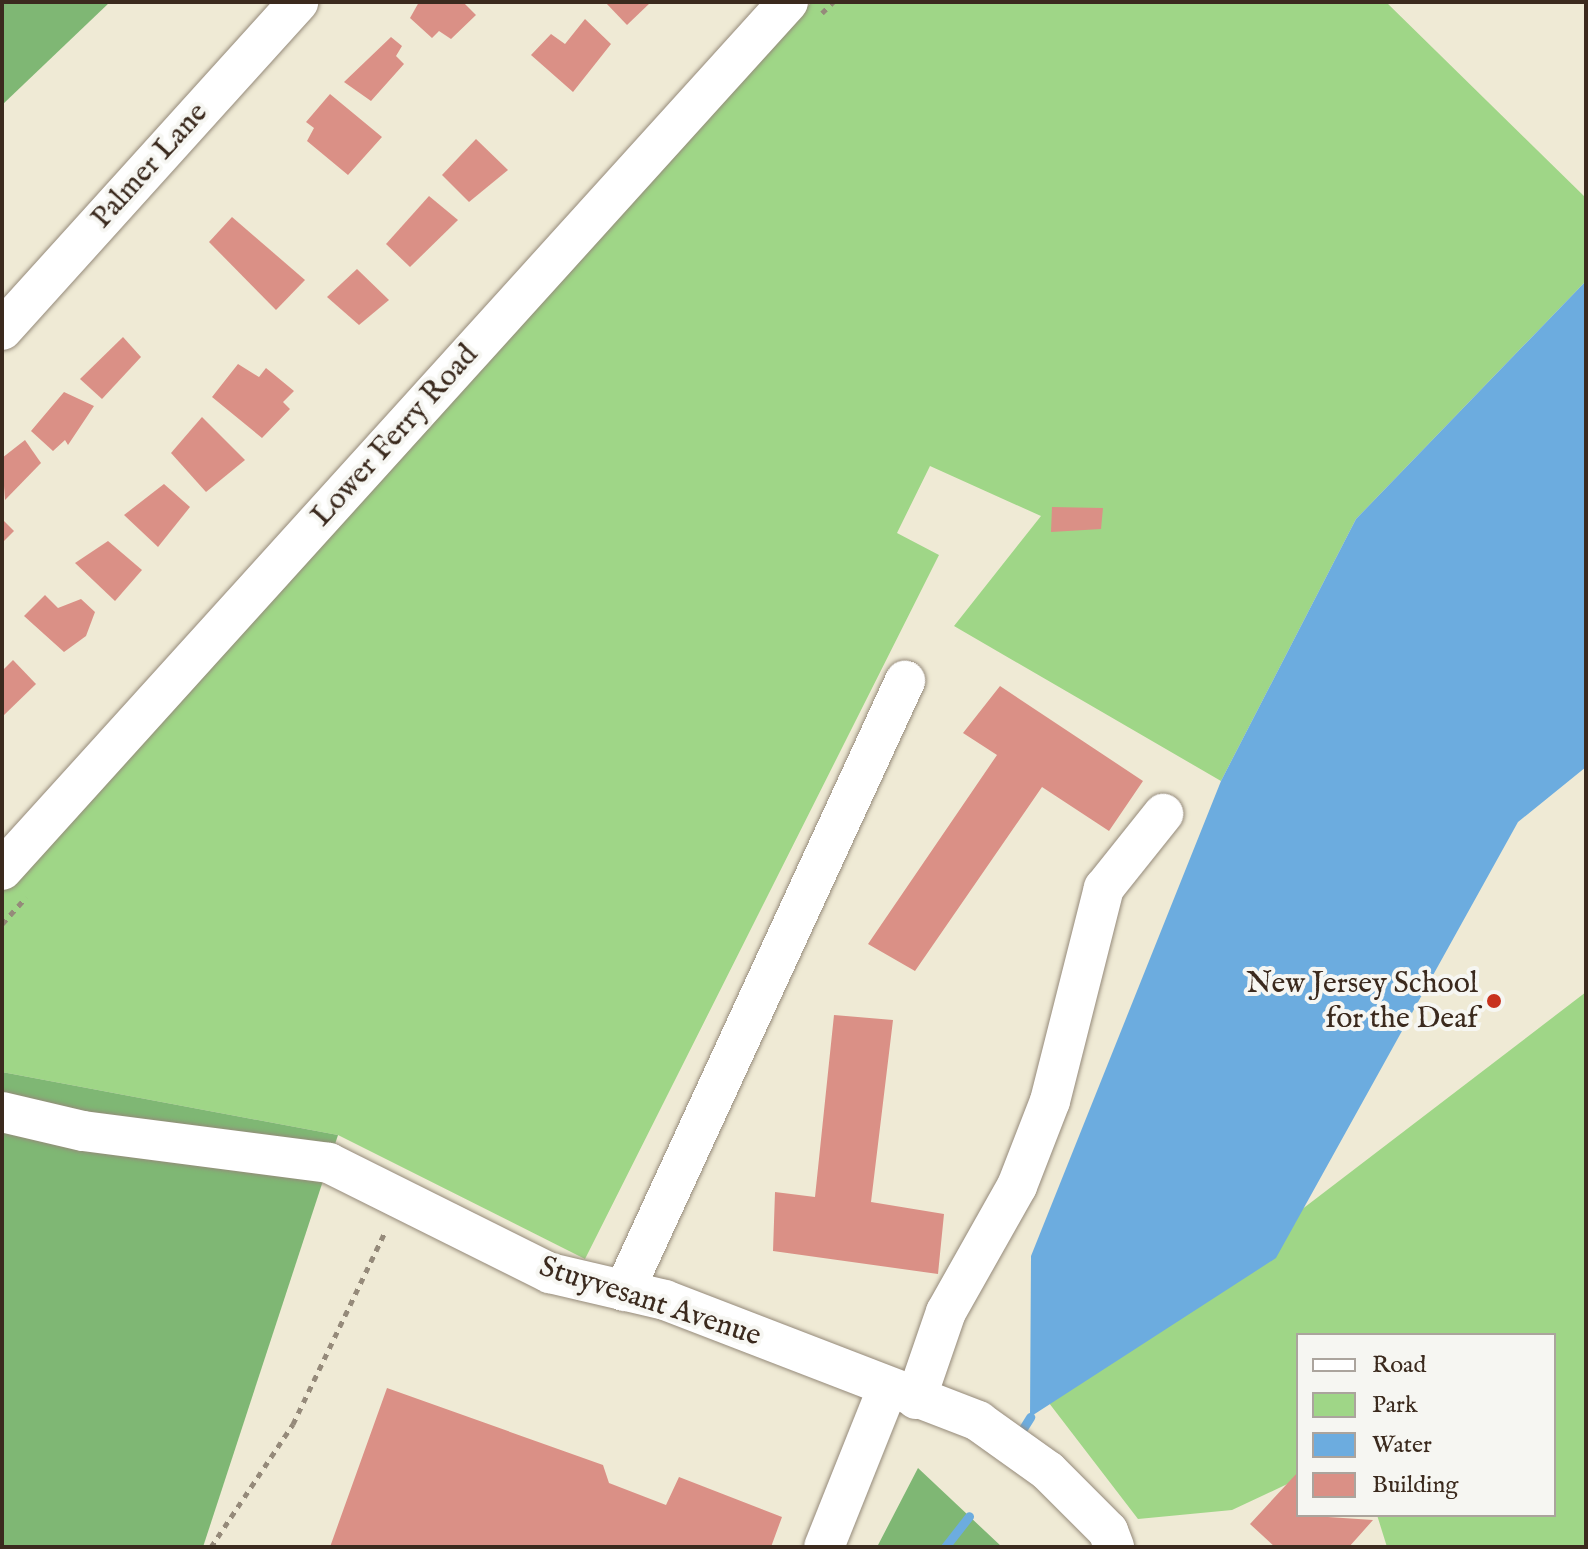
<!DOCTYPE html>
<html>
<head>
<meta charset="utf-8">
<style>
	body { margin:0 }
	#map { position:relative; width:1588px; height:1549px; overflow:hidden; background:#efead5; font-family:"IM FELL English",serif }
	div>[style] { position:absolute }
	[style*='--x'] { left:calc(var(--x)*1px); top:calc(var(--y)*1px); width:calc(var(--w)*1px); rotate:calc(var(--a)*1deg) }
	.green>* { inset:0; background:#9fd687 }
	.forest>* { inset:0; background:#7fb774 }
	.water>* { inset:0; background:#6cacdf }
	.stream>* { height:9px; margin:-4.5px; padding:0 4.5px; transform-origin:4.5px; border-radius:4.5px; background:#6cacdf }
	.building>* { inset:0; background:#da9086 }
	.path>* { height:5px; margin-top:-2.5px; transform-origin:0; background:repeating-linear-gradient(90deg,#958a7a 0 6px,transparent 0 12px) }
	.roads { filter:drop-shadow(0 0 2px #958a7a) drop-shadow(0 0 2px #958a7a) }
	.minor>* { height:40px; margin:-20px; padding:0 20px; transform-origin:20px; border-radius:20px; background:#fff }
	.dots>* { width:22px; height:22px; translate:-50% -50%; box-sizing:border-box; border:4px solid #f6f6f2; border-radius:50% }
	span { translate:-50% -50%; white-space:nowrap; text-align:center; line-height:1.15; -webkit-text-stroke:8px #f6f6f2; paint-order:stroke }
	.street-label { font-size:30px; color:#3b2a1e }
	.poi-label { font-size:30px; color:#3b2a1e }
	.right { translate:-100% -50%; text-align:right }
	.frame { position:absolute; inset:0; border:4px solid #3b2a1e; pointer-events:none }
	.legend { position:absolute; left:1296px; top:1333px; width:260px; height:184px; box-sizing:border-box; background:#f6f6f2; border:2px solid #aba49d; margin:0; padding:10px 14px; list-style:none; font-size:24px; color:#3b2a1e }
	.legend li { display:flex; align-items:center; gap:16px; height:40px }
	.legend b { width:40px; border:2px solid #aba49d }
</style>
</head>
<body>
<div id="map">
	<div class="green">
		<div style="clip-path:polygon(812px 2px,1386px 2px,1586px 198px,1586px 281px,1356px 519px,1221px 781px,954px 626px,1041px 516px,930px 466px,897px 533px,939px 555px,585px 1259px,338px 1135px,2px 1072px,2px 879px,149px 700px)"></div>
		<div style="clip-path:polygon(1586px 992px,1586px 1547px,1387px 1547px,1377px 1515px,1554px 1515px,1554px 1335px,1298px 1335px,1298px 1479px,1232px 1510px,1138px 1519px,1049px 1403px)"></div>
	</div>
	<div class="forest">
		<div style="clip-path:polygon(2px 2px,110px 2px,2px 105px)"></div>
		<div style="clip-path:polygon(2px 1072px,338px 1135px,203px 1547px,2px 1547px)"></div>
		<div style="clip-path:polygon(918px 1468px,969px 1516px,1002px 1547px,877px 1547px)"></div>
	</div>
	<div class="water">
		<div style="clip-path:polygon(1586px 281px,1586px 767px,1518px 822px,1276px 1258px,1030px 1417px,1031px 1256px,1221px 781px,1356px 519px)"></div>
	</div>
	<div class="stream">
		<div style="--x:1017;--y:1438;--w:25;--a:-58"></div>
		<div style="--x:945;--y:1547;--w:39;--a:-52"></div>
	</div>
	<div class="building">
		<div style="clip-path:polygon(419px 2px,463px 2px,476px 15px,451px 39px,439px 31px,432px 38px,410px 18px)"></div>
		<div style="clip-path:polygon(605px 2px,651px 2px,627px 25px)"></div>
		<div style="clip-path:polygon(585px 19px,611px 44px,573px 92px,531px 55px,551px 34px,565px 44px)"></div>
		<div style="clip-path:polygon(391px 37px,402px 46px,396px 56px,404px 64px,371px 101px,344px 82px)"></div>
		<div style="clip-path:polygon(330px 94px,382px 137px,348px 175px,307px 141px,314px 128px,306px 122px)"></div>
		<div style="clip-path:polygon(476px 139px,508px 170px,469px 202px,442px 175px)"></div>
		<div style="clip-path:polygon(429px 196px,458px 220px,410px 267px,386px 244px)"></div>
		<div style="clip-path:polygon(232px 217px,305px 280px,276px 310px,209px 242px)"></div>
		<div style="clip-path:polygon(357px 269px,389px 300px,359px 325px,327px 297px)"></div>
		<div style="clip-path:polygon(123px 337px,141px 357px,102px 399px,80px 379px)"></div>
		<div style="clip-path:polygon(238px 364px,259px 377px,266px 368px,294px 391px,283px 402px,290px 409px,262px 438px,212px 397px)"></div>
		<div style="clip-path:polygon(64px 392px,94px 406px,68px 445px,65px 440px,53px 451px,31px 431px)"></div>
		<div style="clip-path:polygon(202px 417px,245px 460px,206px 492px,171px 453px)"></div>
		<div style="clip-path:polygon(25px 440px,41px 463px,5px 500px,2px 458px)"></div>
		<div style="clip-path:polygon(164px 484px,190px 507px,158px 547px,124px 515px)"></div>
		<div style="clip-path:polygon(1052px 507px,1103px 508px,1101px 529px,1051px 532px)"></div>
		<div style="clip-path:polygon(2px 519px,14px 531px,2px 543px)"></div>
		<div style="clip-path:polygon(108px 541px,142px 570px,115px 601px,75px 563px)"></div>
		<div style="clip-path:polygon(45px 595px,58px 608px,81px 599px,95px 612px,86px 636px,64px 652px,24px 616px)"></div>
		<div style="clip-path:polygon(13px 660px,36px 684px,2px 717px,2px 671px)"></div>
		<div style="clip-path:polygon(1000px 686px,1143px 781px,1109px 831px,1042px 787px,915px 971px,868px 944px,997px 755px,963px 733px)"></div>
		<div style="clip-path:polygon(834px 1015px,893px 1020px,871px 1202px,944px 1214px,938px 1274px,773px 1251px,775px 1192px,815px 1197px)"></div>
		<div style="clip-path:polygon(387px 1388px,603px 1465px,609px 1483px,666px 1505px,679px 1477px,782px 1517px,771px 1547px,330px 1547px)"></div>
		<div style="clip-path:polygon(1298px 1472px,1298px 1515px,1373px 1520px,1349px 1547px,1275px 1547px,1250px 1524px)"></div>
	</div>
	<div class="path">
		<div style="--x:822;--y:13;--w:16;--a:-45"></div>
		<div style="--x:2;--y:924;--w:36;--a:-48"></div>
		<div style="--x:211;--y:1547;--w:148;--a:-56.3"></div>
		<div style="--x:293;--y:1424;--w:215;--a:-64.4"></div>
	</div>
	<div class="roads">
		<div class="minor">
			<div style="--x:2;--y:330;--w:442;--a:-47.9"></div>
			<div style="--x:2;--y:870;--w:1171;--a:-47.84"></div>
			<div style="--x:2;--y:1112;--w:83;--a:13.2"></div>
			<div style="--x:83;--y:1131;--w:248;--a:7.4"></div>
			<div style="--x:329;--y:1163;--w:247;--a:26.5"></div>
			<div style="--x:550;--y:1273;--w:118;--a:13.2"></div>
			<div style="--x:665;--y:1300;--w:336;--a:21.1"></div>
			<div style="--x:978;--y:1421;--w:86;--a:35.5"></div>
			<div style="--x:1048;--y:1471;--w:85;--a:45"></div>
			<div style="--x:1108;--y:1531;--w:17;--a:69"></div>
			<div style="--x:624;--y:1291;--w:672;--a:-65.27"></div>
			<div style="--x:916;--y:1399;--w:92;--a:-71"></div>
			<div style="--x:946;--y:1312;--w:145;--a:-60.6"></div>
			<div style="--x:1017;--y:1186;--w:91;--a:-68.8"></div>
			<div style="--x:1050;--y:1101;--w:220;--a:-75.8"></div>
			<div style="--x:1104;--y:888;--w:95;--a:-51.4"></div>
			<div style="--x:824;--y:1547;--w:172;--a:-68.2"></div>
		</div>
	</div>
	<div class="dots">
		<div style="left:1494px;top:1001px;background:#c8321e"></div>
	</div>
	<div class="street-label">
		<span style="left:150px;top:166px;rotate:-48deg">Palmer Lane</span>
		<span style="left:395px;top:436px;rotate:-48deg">Lower Ferry Road</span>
		<span style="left:650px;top:1302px;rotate:18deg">Stuyvesant Avenue</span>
	</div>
	<div class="poi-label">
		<span class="right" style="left:1478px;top:1001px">New Jersey School<br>for the Deaf</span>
	</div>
	<div class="frame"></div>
	<ul class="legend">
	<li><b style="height:10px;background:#fff"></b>Road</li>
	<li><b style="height:22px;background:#9fd687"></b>Park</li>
	<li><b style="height:22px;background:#6cacdf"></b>Water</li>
	<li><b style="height:22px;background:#da9086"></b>Building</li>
	</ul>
</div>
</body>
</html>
